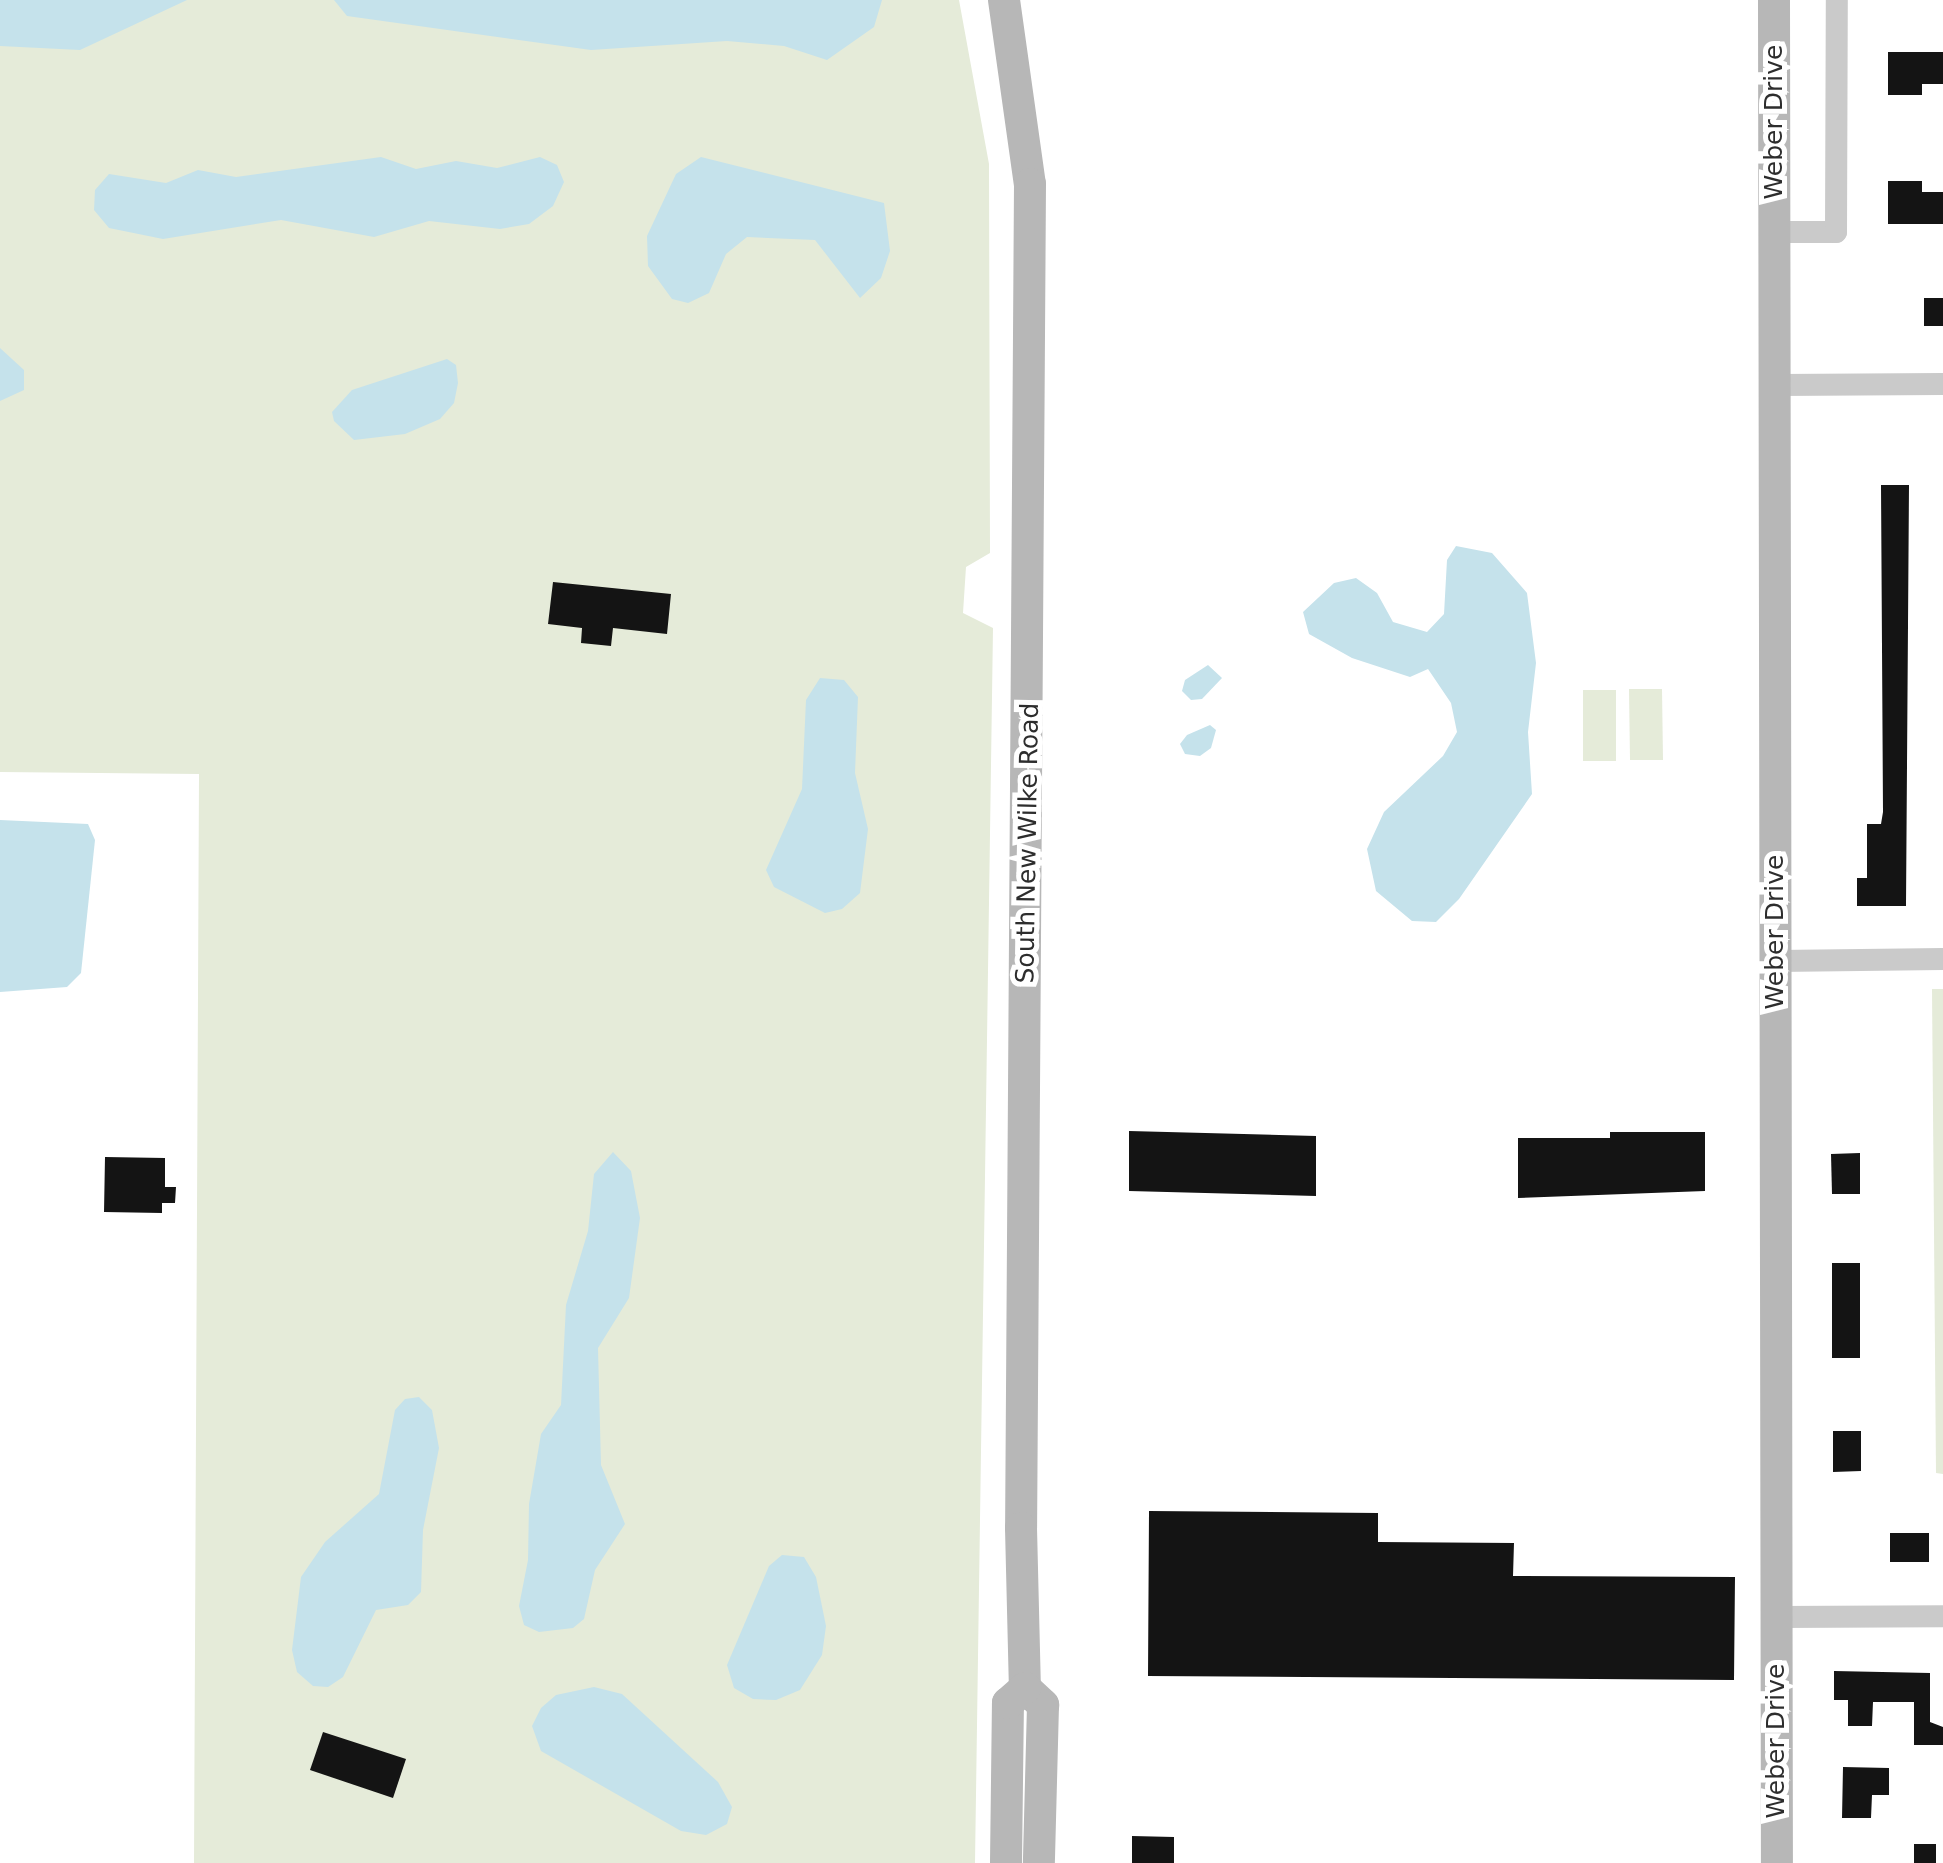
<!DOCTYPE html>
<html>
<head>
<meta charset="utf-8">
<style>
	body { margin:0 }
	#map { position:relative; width:1943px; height:1863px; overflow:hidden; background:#fff; font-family:"DejaVu Sans",sans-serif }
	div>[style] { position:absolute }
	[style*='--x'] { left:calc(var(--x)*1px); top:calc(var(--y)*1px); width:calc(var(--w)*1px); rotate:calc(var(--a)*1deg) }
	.green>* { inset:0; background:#e5ebd9 }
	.water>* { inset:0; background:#c5e2eb }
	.building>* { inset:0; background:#141414 }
	.street>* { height:22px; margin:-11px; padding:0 11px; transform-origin:11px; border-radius:11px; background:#cacaca }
	.secondary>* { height:32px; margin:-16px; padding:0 16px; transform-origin:16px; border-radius:16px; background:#b7b7b7 }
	span { translate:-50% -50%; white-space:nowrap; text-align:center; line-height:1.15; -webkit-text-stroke:10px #fff; paint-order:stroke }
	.street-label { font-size:25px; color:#2d2d2d }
</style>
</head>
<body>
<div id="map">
	<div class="green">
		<div style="clip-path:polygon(0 0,959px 0,989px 164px,990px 553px,966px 567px,963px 613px,993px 628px,975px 1863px,194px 1863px,199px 774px,0 772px)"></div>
		<div style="clip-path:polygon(1629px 689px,1662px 689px,1663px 760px,1630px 760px)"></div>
		<div style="clip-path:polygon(1583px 690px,1616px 690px,1616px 761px,1583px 761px)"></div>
		<div style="clip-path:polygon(1932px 989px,1943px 989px,1943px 1474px,1936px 1473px)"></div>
	</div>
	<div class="water">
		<div style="clip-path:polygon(0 0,187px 0,80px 50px,0 46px)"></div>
		<div style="clip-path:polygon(334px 0,882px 0,874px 27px,827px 60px,784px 46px,727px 41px,591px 50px,347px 16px)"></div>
		<div style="clip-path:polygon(381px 157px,416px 169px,456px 161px,497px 168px,540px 157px,557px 165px,564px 182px,553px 206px,529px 224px,500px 229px,429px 221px,374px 237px,281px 220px,163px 239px,109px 228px,94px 210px,95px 190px,109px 174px,166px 183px,198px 170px,236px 177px)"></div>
		<div style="clip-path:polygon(701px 157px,884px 203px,890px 251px,881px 278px,860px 298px,815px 240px,747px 237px,726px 254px,709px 293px,688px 303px,672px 299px,648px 266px,647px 236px,676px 174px)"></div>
		<div style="clip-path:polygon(0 348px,24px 370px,24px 390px,0 401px)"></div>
		<div style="clip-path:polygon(447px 359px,456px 365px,458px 383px,454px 403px,440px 419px,405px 434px,354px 440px,334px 421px,332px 412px,352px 390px)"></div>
		<div style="clip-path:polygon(1456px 546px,1492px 553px,1527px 593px,1536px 663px,1528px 732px,1532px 794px,1459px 899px,1436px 922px,1412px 921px,1376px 891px,1367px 849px,1384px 812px,1443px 756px,1457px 732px,1451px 703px,1428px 669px,1410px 677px,1352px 658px,1309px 634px,1303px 612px,1334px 583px,1356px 578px,1377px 593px,1393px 622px,1427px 632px,1444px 614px,1447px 560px)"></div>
		<div style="clip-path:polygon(1208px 665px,1222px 678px,1202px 699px,1191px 700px,1182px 691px,1185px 680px)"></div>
		<div style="clip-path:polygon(820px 678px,844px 680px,858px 697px,855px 773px,868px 829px,860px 893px,842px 909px,825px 913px,774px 887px,766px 870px,802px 789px,806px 700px)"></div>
		<div style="clip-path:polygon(1210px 725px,1216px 730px,1211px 748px,1200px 756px,1185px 754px,1180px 744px,1187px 735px)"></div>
		<div style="clip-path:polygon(0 820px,88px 824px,95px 840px,81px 973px,67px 987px,0 992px)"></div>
		<div style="clip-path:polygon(613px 1152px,631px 1171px,640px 1218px,629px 1298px,598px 1348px,601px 1465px,625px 1524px,595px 1570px,584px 1619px,573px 1628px,539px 1632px,524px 1625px,519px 1606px,528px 1560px,529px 1504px,541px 1434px,561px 1405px,566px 1305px,588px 1231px,594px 1174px)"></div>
		<div style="clip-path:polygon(419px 1397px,432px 1410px,439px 1448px,423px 1530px,421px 1592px,408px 1605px,376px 1610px,343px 1677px,328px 1687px,313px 1686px,297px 1672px,292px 1650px,301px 1577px,325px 1542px,379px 1494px,395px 1410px,405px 1399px)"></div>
		<div style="clip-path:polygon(782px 1555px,804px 1557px,816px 1577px,826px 1626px,822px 1655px,800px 1690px,776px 1700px,753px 1699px,734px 1688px,727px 1665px,769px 1566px)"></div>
		<div style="clip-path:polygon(594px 1687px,622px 1694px,718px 1782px,732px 1807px,727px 1824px,706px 1835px,681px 1831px,541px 1751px,532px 1726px,541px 1708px,556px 1695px)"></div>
	</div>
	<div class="building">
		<div style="clip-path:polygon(1888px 52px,1943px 52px,1943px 84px,1922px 84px,1922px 95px,1888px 95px)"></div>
		<div style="clip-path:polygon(1888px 181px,1922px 181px,1922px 192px,1943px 192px,1943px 224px,1888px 224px)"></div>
		<div style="clip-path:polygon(1924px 298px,1943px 298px,1943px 326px,1924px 326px)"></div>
		<div style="clip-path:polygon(1881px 485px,1909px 485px,1906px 906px,1857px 906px,1857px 878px,1867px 878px,1867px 824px,1881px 824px,1883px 812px)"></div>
		<div style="clip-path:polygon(553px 582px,671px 594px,667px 634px,613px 628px,611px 646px,581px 643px,582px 628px,548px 624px)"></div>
		<div style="clip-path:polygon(1129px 1131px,1316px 1136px,1316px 1196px,1129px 1191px)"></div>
		<div style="clip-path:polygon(1610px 1132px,1705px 1132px,1705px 1191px,1518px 1198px,1518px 1138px,1610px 1138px)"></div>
		<div style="clip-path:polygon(1860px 1153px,1860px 1194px,1832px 1194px,1831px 1154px)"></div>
		<div style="clip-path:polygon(105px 1157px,165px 1158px,165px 1187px,176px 1187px,175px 1203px,162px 1203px,162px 1213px,104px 1212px)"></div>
		<div style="clip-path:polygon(1832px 1263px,1860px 1263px,1860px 1358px,1832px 1358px)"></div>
		<div style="clip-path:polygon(1833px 1431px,1861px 1431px,1861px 1471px,1833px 1472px)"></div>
		<div style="clip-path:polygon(1149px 1511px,1378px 1513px,1378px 1542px,1514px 1543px,1513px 1576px,1735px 1577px,1734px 1680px,1148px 1676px)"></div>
		<div style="clip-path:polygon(1890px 1533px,1929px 1533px,1929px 1562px,1890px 1562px)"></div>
		<div style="clip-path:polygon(1834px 1671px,1930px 1673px,1930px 1722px,1943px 1727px,1943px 1745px,1914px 1745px,1914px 1702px,1873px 1702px,1872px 1726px,1848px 1726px,1848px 1700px,1834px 1700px)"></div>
		<div style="clip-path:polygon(323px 1732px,406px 1759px,393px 1798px,310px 1770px)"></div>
		<div style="clip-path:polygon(1843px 1767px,1889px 1768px,1889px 1795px,1872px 1795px,1871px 1818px,1842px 1818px)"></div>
		<div style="clip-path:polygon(1132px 1836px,1174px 1837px,1174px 1863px,1132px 1863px)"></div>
		<div style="clip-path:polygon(1914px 1844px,1936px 1844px,1936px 1863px,1914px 1863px)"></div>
	</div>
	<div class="street">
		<div style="--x:1774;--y:232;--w:62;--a:0"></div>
		<div style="--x:1836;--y:232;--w:232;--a:-89.8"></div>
		<div style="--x:1774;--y:385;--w:169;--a:-0.3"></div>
		<div style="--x:1775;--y:961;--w:168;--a:-0.7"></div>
		<div style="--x:1777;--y:1617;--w:166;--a:-0.3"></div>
	</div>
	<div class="secondary">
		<div style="--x:1004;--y:0;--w:186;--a:82"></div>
		<div style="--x:1030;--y:184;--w:1344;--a:90.38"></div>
		<div style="--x:1021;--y:1528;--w:160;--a:88.6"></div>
		<div style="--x:1025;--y:1688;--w:25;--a:43"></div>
		<div style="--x:1043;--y:1705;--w:158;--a:91.5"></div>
		<div style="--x:1774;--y:0;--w:1863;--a:89.91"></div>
		<div style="--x:1006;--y:1863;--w:160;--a:-89.3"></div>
		<div style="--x:1008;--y:1703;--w:23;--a:-41"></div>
	</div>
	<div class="street-label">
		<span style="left:1774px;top:122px;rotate:-90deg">Weber Drive</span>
		<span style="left:1028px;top:843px;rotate:-89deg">South New Wilke Road</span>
		<span style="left:1775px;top:932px;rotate:-90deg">Weber Drive</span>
		<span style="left:1776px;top:1741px;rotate:-90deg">Weber Drive</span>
	</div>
</div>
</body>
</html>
